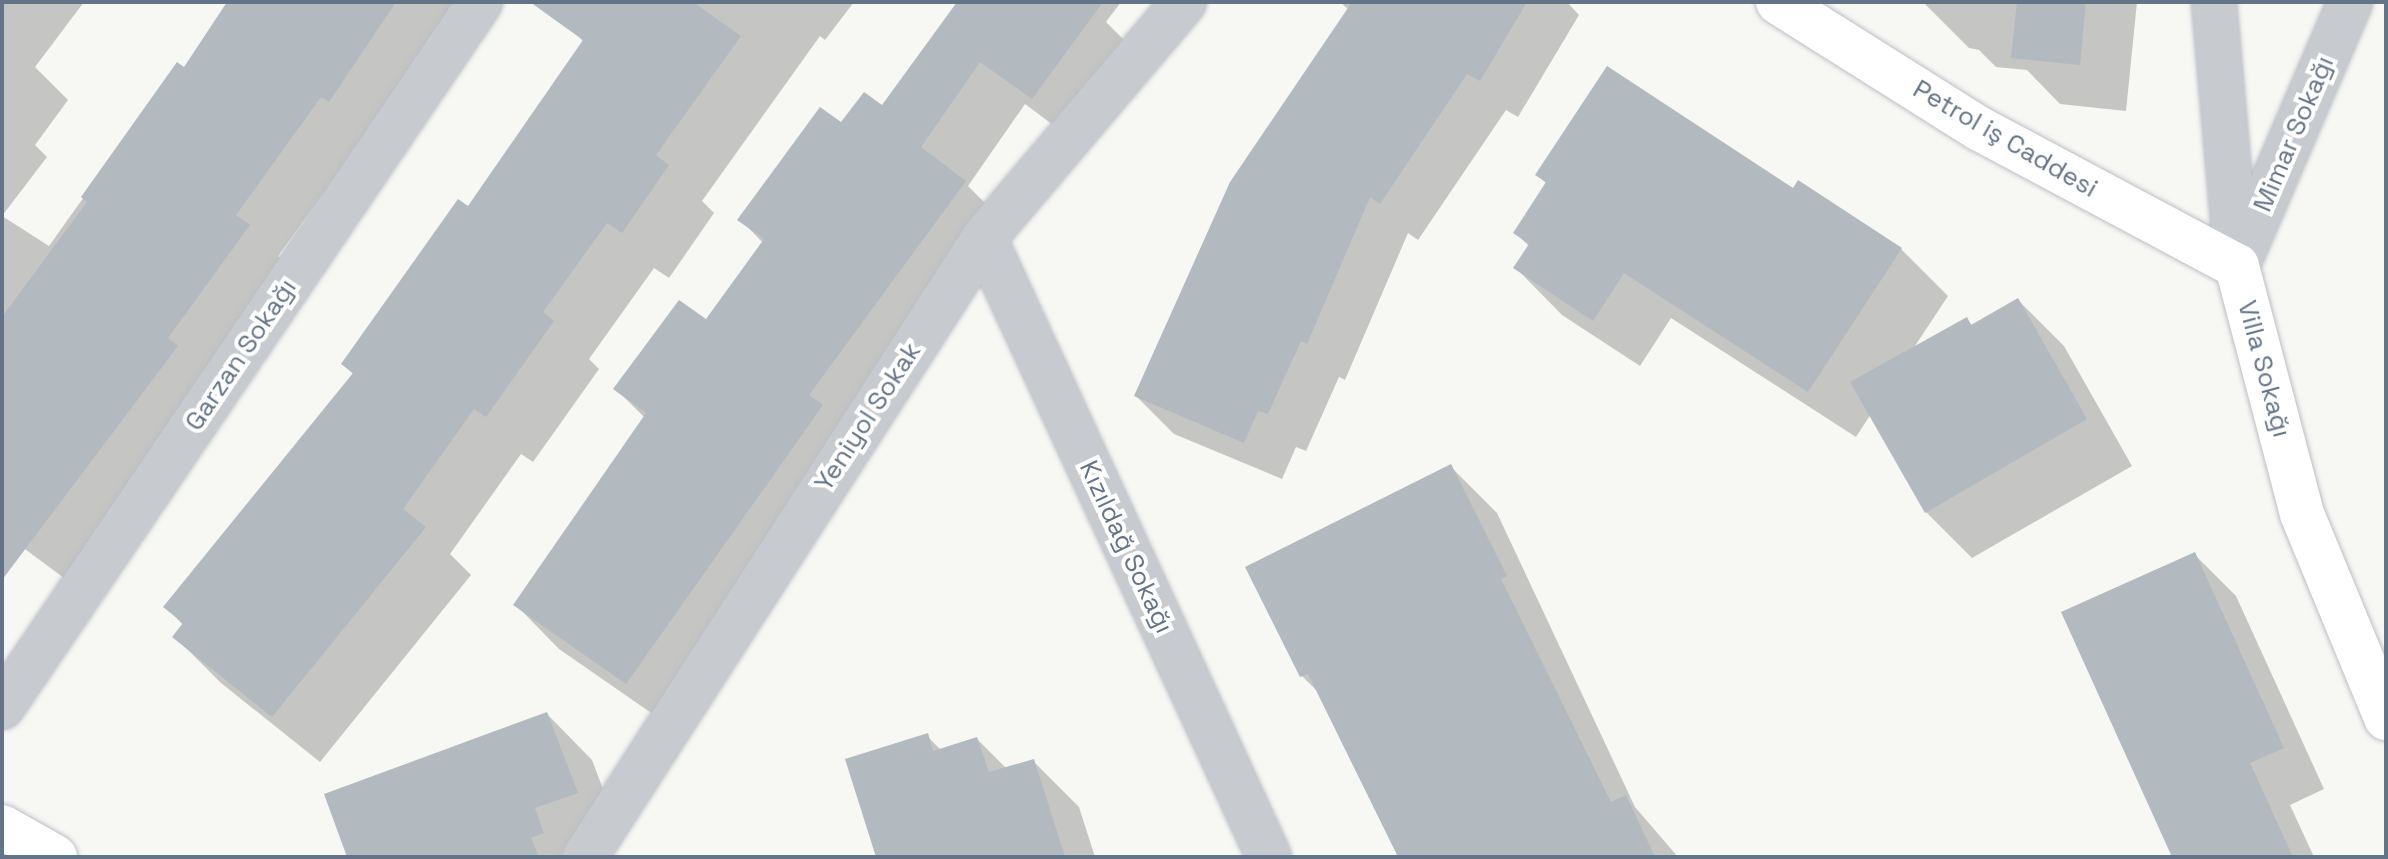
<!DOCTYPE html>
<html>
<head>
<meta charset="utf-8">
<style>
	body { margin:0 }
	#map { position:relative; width:2388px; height:859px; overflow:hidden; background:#f7f7f4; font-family:"Space Grotesk",sans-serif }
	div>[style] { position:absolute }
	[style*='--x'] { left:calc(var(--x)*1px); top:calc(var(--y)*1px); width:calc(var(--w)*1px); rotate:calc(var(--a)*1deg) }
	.shadow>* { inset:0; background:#0003 }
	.building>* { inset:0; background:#b2b9bf }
	.roads { filter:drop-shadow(0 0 2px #bbbfc5) drop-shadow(0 0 2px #bbbfc5) }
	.street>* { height:44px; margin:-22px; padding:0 22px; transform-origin:22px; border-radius:22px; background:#c7cace }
	.secondary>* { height:44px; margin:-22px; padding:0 22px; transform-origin:22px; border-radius:22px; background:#fff }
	span { translate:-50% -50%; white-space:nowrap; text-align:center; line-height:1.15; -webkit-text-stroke:8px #fff; paint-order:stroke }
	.street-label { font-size:26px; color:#637488 }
	.frame { position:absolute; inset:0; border:4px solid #637488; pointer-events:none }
</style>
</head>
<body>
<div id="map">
	<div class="shadow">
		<div style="clip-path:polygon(2px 2px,84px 2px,35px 67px,68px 100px,35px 145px,47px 157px,2px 216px,49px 246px,178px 65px,185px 70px,229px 2px,473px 2px,364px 137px,278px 256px,290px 268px,72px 584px,2px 532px)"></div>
		<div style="clip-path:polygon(591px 2px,854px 2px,825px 40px,820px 36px,702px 201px,714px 213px,669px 278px,654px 268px,589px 359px,599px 369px,533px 462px,521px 454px,450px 554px,471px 575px,320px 762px,221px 683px,175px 637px,184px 626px,166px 607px,354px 375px,343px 364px,468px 209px,584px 42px,572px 30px)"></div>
		<div style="clip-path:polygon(960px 2px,1121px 2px,1106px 22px,1139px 55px,1076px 142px,1025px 104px,968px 186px,1008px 226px,670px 726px,559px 649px,516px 605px,645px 418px,616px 389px,706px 322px,763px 243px,740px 219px,842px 125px,882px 108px)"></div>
		<div style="clip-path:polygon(1340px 2px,1567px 2px,1579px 15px,1518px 117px,1506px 110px,1418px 240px,1408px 233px,1345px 380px,1339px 377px,1306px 451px,1296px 447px,1282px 479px,1174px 434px,1136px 396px,1349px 10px)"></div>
		<div style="clip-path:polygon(1923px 2px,2137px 2px,2126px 111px,2060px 104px,2027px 70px,1996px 67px,1979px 50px,1969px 48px)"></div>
		<div style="clip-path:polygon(1537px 175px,1794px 191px,1901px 249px,1948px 296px,1913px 349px,1967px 320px,1973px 326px,2018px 300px,2064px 346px,2132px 466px,1972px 558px,1926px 512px,1871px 414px,1856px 437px,1671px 318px,1640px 366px,1562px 315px,1516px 268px,1530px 247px,1515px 232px,1547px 184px)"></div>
		<div style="clip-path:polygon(1451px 467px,1497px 513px,1635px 807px,1678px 857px,1406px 857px,1320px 694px,1302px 676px)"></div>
		<div style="clip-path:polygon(2194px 554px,2236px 596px,2324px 789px,2290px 805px,2314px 857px,2175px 857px)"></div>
		<div style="clip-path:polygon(547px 714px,592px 760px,622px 839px,581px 857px,349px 857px)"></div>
		<div style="clip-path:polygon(927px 736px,942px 751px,977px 739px,1007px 769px,1033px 761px,1079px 807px,1095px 857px,879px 857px)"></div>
	</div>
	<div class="building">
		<div style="clip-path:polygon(227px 2px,396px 2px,329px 102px,321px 97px,236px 215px,250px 225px,168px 338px,178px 346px,2px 580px,2px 317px,87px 202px,81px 197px,177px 62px,184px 67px)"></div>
		<div style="clip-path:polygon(530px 2px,693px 2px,741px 36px,656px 155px,669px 165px,622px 233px,607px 223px,543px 312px,554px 321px,486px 417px,474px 409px,403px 509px,426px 527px,272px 717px,172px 637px,183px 623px,163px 607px,353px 373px,341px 364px,458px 199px,468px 206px,583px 40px)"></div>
		<div style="clip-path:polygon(957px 2px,1103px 2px,1032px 99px,980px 62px,921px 147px,966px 181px,809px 395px,823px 405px,626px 684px,513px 605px,646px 413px,613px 389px,679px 300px,706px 319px,764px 239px,737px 220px,820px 107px,841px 122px,864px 92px,882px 105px)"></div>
		<div style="clip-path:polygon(1352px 2px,1527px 2px,1480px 81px,1467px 74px,1380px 204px,1370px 197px,1307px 344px,1301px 341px,1268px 414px,1258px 411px,1244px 443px,1134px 396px,1230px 182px)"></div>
		<div style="clip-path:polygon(2017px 2px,2086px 2px,2080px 65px,2011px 58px)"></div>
		<div style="clip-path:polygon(1607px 66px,1793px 188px,1798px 180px,1902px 248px,1808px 392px,1624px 273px,1593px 321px,1513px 268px,1529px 244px,1513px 233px,1546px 182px,1535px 175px)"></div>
		<div style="clip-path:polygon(2018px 298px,2087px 419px,1925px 513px,1850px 382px,1967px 317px,1971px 325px)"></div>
		<div style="clip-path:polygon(1451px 464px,1507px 576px,1501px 579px,1611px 802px,1626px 795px,1655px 857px,1398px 857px,1308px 674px,1300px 677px,1245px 567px)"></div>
		<div style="clip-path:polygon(2195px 552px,2284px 748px,2250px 763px,2293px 857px,2172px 857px,2061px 612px)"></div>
		<div style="clip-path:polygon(547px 712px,578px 793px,535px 808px,544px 833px,531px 838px,539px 857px,347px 857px,324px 794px)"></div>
		<div style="clip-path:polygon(928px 733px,933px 751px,977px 737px,989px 772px,1034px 759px,1065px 857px,876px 857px,845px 759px)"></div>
	</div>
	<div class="roads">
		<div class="street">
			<div style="--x:2214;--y:2;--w:262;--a:85"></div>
			<div style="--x:984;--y:238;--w:681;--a:65.28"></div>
			<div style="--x:2237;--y:266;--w:287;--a:-66.8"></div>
			<div style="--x:2;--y:707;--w:852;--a:-55.86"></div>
			<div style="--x:585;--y:857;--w:736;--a:-57.19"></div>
			<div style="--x:984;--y:238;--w:309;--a:-49.7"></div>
		</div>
		<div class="secondary">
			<div style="--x:1778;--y:2;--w:239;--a:32.2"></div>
			<div style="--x:1980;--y:129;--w:291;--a:28.1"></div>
			<div style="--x:2237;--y:266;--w:256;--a:75.3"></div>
			<div style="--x:2302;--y:514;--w:221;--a:67.6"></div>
			<div style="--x:2;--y:827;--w:61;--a:29.5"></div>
		</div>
	</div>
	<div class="street-label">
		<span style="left:2294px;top:134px;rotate:-67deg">Mimar Sokağı</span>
		<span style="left:2005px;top:139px;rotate:30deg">Petrol iş Caddesi</span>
		<span style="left:241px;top:355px;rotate:-56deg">Garzan Sokağı</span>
		<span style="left:2264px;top:369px;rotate:75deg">Villa Sokağı</span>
		<span style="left:868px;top:417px;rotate:-57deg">Yeniyol Sokak</span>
		<span style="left:1126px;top:547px;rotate:65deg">Kızıldağ Sokağı</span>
	</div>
	<div class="frame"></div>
</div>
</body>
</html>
